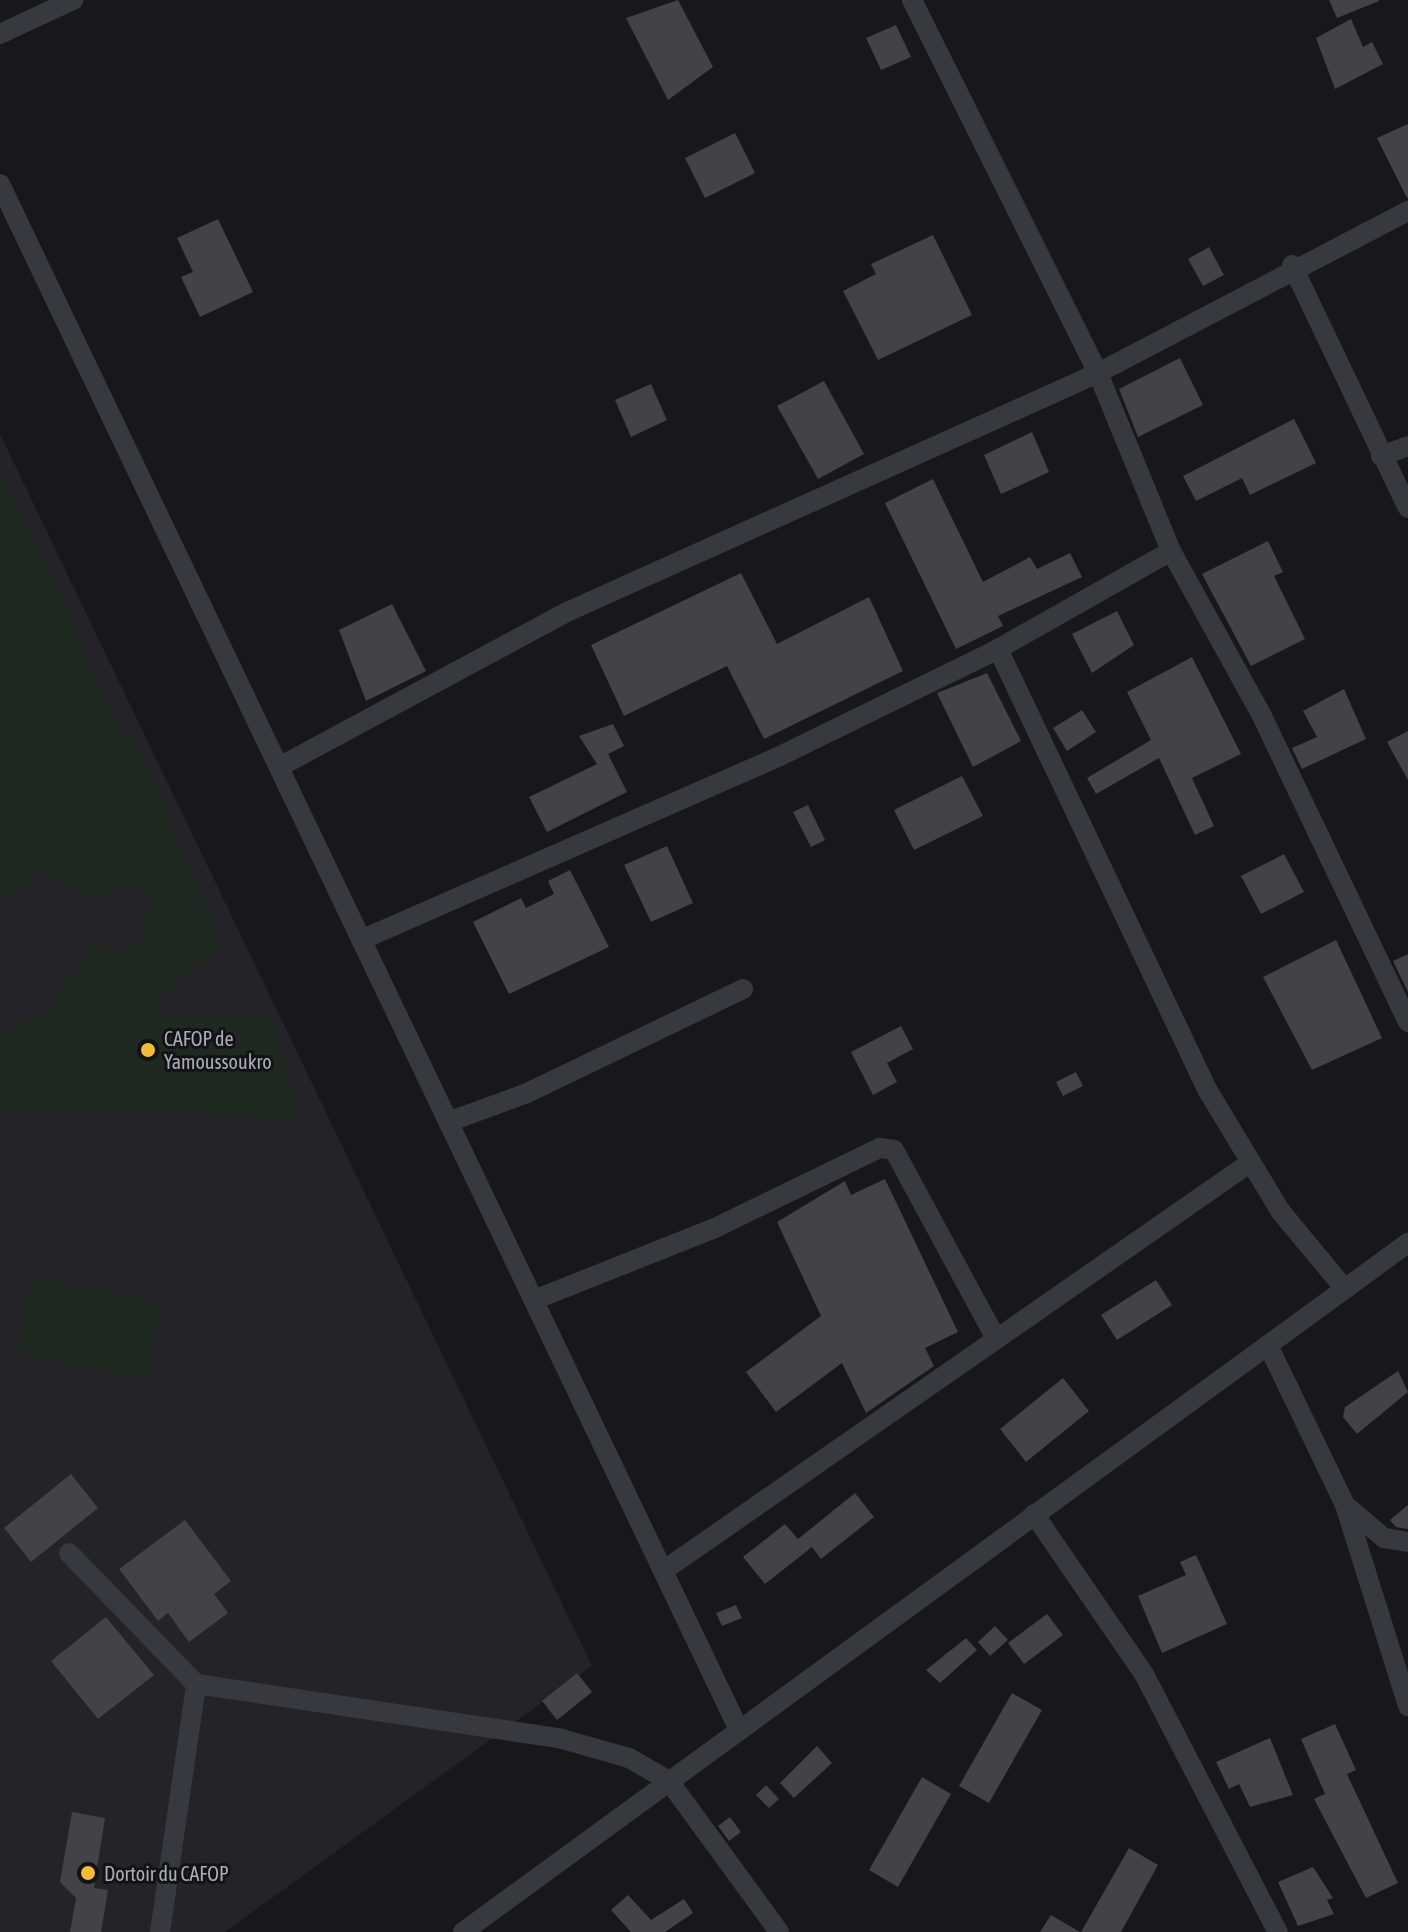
<!DOCTYPE html>
<html>
<head>
<meta charset="utf-8">
<style>
	body { margin:0 }
	#map { position:relative; width:1408px; height:1932px; overflow:hidden; background:#18171a; font-family:"Asap Condensed",sans-serif }
	div>[style] { position:absolute }
	[style*='--x'] { left:calc(var(--x)*1px); top:calc(var(--y)*1px); width:calc(var(--w)*1px); rotate:calc(var(--a)*1deg) }
	.built>* { inset:0; background:#242327 }
	.green>* { inset:0; background:#1f2821 }
	.building>* { inset:0; background:#424247 }
	.minor>* { height:20px; margin:-10px; padding:0 10px; transform-origin:10px; border-radius:10px; background:#38393f }
	.dots>* { width:22px; height:22px; translate:-50% -50%; box-sizing:border-box; border:4px solid #131215; border-radius:50% }
	span { translate:-50% -50%; white-space:nowrap; text-align:center; line-height:1.15; -webkit-text-stroke:6px #131215; paint-order:stroke }
	.poi-label { font-size:20px; color:#aaaeba }
	.left { translate:0 -50%; text-align:left }
</style>
</head>
<body>
<div id="map">
	<div class="built">
		<div style="clip-path:polygon(0 434px,592px 1666px,225px 1932px,0 1932px)"></div>
	</div>
	<div class="green">
		<div style="clip-path:polygon(0 476px,51px 572px,104px 700px,146px 764px,222px 944px,160px 996px,157px 1019px,270px 1015px,296px 1104px,293px 1118px,0 1108px,0 1032px,50px 1008px,92px 944px,123px 952px,138px 945px,149px 907px,144px 886px,116px 885px,93px 899px,39px 871px,0 903px)"></div>
		<div style="clip-path:polygon(31px 1277px,161px 1302px,147px 1380px,16px 1354px)"></div>
	</div>
	<div class="building">
		<div style="clip-path:polygon(678px 0,713px 67px,668px 100px,626px 18px)"></div>
		<div style="clip-path:polygon(1329px 0,1379px 0,1379px 1px,1337px 18px)"></div>
		<div style="clip-path:polygon(1351px 19px,1363px 47px,1372px 42px,1383px 64px,1335px 89px,1316px 38px)"></div>
		<div style="clip-path:polygon(896px 25px,911px 57px,881px 70px,866px 38px)"></div>
		<div style="clip-path:polygon(1408px 124px,1408px 198px,1407px 198px,1377px 138px)"></div>
		<div style="clip-path:polygon(735px 133px,755px 173px,705px 198px,685px 158px)"></div>
		<div style="clip-path:polygon(218px 219px,253px 292px,200px 317px,181px 277px,193px 272px,177px 238px)"></div>
		<div style="clip-path:polygon(933px 235px,972px 315px,878px 360px,843px 291px,876px 274px,871px 264px)"></div>
		<div style="clip-path:polygon(1209px 247px,1224px 275px,1203px 286px,1188px 259px)"></div>
		<div style="clip-path:polygon(1180px 358px,1203px 405px,1138px 437px,1119px 389px)"></div>
		<div style="clip-path:polygon(824px 381px,864px 454px,818px 479px,777px 406px)"></div>
		<div style="clip-path:polygon(651px 384px,667px 420px,631px 437px,615px 400px)"></div>
		<div style="clip-path:polygon(1294px 419px,1316px 463px,1250px 495px,1242px 478px,1196px 501px,1183px 476px)"></div>
		<div style="clip-path:polygon(1032px 432px,1049px 472px,1001px 494px,984px 455px)"></div>
		<div style="clip-path:polygon(933px 479px,983px 582px,1030px 557px,1037px 569px,1070px 553px,1082px 577px,998px 616px,1003px 626px,956px 649px,885px 503px)"></div>
		<div style="clip-path:polygon(1268px 541px,1283px 572px,1274px 576px,1305px 639px,1251px 666px,1202px 574px)"></div>
		<div style="clip-path:polygon(741px 573px,777px 644px,869px 597px,903px 671px,764px 739px,727px 666px,624px 716px,591px 645px)"></div>
		<div style="clip-path:polygon(392px 604px,426px 671px,366px 701px,339px 630px)"></div>
		<div style="clip-path:polygon(1117px 611px,1134px 645px,1092px 673px,1072px 634px)"></div>
		<div style="clip-path:polygon(1192px 657px,1241px 754px,1192px 778px,1214px 826px,1195px 835px,1159px 758px,1096px 794px,1087px 778px,1151px 740px,1127px 692px)"></div>
		<div style="clip-path:polygon(987px 673px,1021px 741px,973px 767px,937px 693px)"></div>
		<div style="clip-path:polygon(1344px 689px,1366px 739px,1302px 769px,1292px 748px,1317px 737px,1303px 711px)"></div>
		<div style="clip-path:polygon(1082px 710px,1096px 732px,1067px 751px,1053px 728px)"></div>
		<div style="clip-path:polygon(613px 724px,624px 746px,608px 754px,627px 792px,547px 832px,529px 797px,597px 764px,579px 736px)"></div>
		<div style="clip-path:polygon(1408px 731px,1408px 780px,1387px 742px)"></div>
		<div style="clip-path:polygon(962px 776px,983px 816px,914px 850px,894px 810px)"></div>
		<div style="clip-path:polygon(808px 805px,825px 840px,811px 847px,793px 812px)"></div>
		<div style="clip-path:polygon(667px 846px,693px 903px,651px 922px,624px 865px)"></div>
		<div style="clip-path:polygon(1284px 854px,1304px 892px,1261px 914px,1241px 876px)"></div>
		<div style="clip-path:polygon(570px 870px,609px 947px,509px 994px,473px 922px,521px 898px,526px 908px,554px 894px,548px 881px)"></div>
		<div style="clip-path:polygon(1336px 940px,1382px 1038px,1312px 1070px,1263px 977px)"></div>
		<div style="clip-path:polygon(1408px 954px,1408px 992px,1393px 961px)"></div>
		<div style="clip-path:polygon(901px 1026px,913px 1049px,887px 1063px,897px 1082px,873px 1095px,851px 1052px)"></div>
		<div style="clip-path:polygon(1076px 1072px,1083px 1086px,1063px 1096px,1056px 1082px)"></div>
		<div style="clip-path:polygon(885px 1179px,958px 1332px,925px 1348px,934px 1366px,866px 1413px,842px 1363px,776px 1412px,746px 1372px,821px 1316px,777px 1222px,845px 1181px,851px 1195px)"></div>
		<div style="clip-path:polygon(1156px 1280px,1172px 1305px,1117px 1340px,1101px 1315px)"></div>
		<div style="clip-path:polygon(1398px 1371px,1408px 1392px,1357px 1434px,1343px 1417px,1345px 1407px)"></div>
		<div style="clip-path:polygon(1063px 1378px,1089px 1411px,1026px 1462px,1000px 1429px)"></div>
		<div style="clip-path:polygon(71px 1474px,98px 1508px,31px 1562px,4px 1528px)"></div>
		<div style="clip-path:polygon(855px 1493px,874px 1517px,821px 1559px,812px 1547px,765px 1584px,743px 1557px,785px 1524px,798px 1539px)"></div>
		<div style="clip-path:polygon(1408px 1505px,1408px 1529px,1396px 1527px,1390px 1520px)"></div>
		<div style="clip-path:polygon(185px 1520px,231px 1581px,214px 1594px,228px 1613px,189px 1642px,168px 1613px,158px 1621px,119px 1569px)"></div>
		<div style="clip-path:polygon(1196px 1555px,1227px 1624px,1162px 1653px,1138px 1596px,1186px 1575px,1180px 1562px)"></div>
		<div style="clip-path:polygon(736px 1605px,742px 1618px,722px 1626px,716px 1613px)"></div>
		<div style="clip-path:polygon(1047px 1614px,1063px 1635px,1024px 1664px,1008px 1643px)"></div>
		<div style="clip-path:polygon(106px 1617px,154px 1675px,98px 1719px,51px 1661px)"></div>
		<div style="clip-path:polygon(995px 1626px,1008px 1640px,990px 1656px,978px 1642px)"></div>
		<div style="clip-path:polygon(966px 1638px,977px 1650px,940px 1683px,926px 1670px)"></div>
		<div style="clip-path:polygon(577px 1673px,592px 1692px,557px 1720px,542px 1701px)"></div>
		<div style="clip-path:polygon(1012px 1693px,1042px 1710px,989px 1803px,959px 1786px)"></div>
		<div style="clip-path:polygon(1335px 1724px,1356px 1770px,1347px 1774px,1398px 1883px,1366px 1898px,1314px 1799px,1325px 1794px,1301px 1739px)"></div>
		<div style="clip-path:polygon(1270px 1738px,1293px 1795px,1250px 1807px,1239px 1784px,1229px 1789px,1216px 1762px)"></div>
		<div style="clip-path:polygon(817px 1746px,832px 1763px,794px 1798px,780px 1783px)"></div>
		<div style="clip-path:polygon(922px 1777px,951px 1794px,898px 1887px,869px 1870px)"></div>
		<div style="clip-path:polygon(766px 1785px,779px 1799px,769px 1808px,756px 1795px)"></div>
		<div style="clip-path:polygon(72px 1812px,105px 1818px,94px 1888px,108px 1890px,101px 1932px,70px 1932px,76px 1898px,60px 1882px)"></div>
		<div style="clip-path:polygon(730px 1817px,741px 1832px,729px 1841px,718px 1826px)"></div>
		<div style="clip-path:polygon(1129px 1848px,1158px 1865px,1121px 1932px,1081px 1932px)"></div>
		<div style="clip-path:polygon(1313px 1867px,1333px 1898px,1327px 1900px,1334px 1914px,1298px 1926px,1278px 1882px)"></div>
		<div style="clip-path:polygon(628px 1895px,651px 1920px,684px 1899px,693px 1913px,665px 1932px,631px 1932px,611px 1910px)"></div>
		<div style="clip-path:polygon(1051px 1915px,1080px 1932px,1040px 1932px)"></div>
	</div>
	<div class="minor">
		<div style="--x:0;--y:34;--w:81;--a:-25"></div>
		<div style="--x:0;--y:184;--w:1714;--a:64.45"></div>
		<div style="--x:1292;--y:265;--w:269;--a:64.5"></div>
		<div style="--x:1381;--y:456;--w:29;--a:-20"></div>
		<div style="--x:1171;--y:551;--w:188;--a:61.1"></div>
		<div style="--x:1262;--y:716;--w:339;--a:64.5"></div>
		<div style="--x:998;--y:649;--w:489;--a:64.6"></div>
		<div style="--x:1208;--y:1091;--w:141;--a:58.9"></div>
		<div style="--x:1281;--y:1212;--w:100;--a:50.3"></div>
		<div style="--x:279;--y:767;--w:327;--a:-28.3"></div>
		<div style="--x:567;--y:612;--w:582;--a:-24.23"></div>
		<div style="--x:1098;--y:373;--w:350;--a:-27.6"></div>
		<div style="--x:361;--y:940;--w:455;--a:-23.7"></div>
		<div style="--x:778;--y:757;--w:245;--a:-26.1"></div>
		<div style="--x:998;--y:649;--w:199;--a:-29.5"></div>
		<div style="--x:1171;--y:551;--w:192;--a:-112.3"></div>
		<div style="--x:1098;--y:373;--w:417;--a:-116.5"></div>
		<div style="--x:448;--y:1122;--w:82;--a:-20"></div>
		<div style="--x:525;--y:1094;--w:242;--a:-25.7"></div>
		<div style="--x:534;--y:1300;--w:195;--a:-21.7"></div>
		<div style="--x:715;--y:1228;--w:183;--a:-25.9"></div>
		<div style="--x:880;--y:1148;--w:14;--a:8"></div>
		<div style="--x:894;--y:1150;--w:215;--a:61.6"></div>
		<div style="--x:1268;--y:1345;--w:178;--a:64.3"></div>
		<div style="--x:1345;--y:1505;--w:211;--a:72.6"></div>
		<div style="--x:1345;--y:1505;--w:51;--a:40.2"></div>
		<div style="--x:1384;--y:1538;--w:24;--a:9"></div>
		<div style="--x:1034;--y:1514;--w:194;--a:55.5"></div>
		<div style="--x:1144;--y:1674;--w:291;--a:62.6"></div>
		<div style="--x:69;--y:1553;--w:182;--a:45.9"></div>
		<div style="--x:663;--y:1571;--w:716;--a:-34.82"></div>
		<div style="--x:160;--y:1932;--w:251;--a:-81.7"></div>
		<div style="--x:196;--y:1684;--w:370;--a:8.5"></div>
		<div style="--x:562;--y:1739;--w:70;--a:15.8"></div>
		<div style="--x:629;--y:1758;--w:46;--a:29.9"></div>
		<div style="--x:669;--y:1781;--w:187;--a:53.9"></div>
		<div style="--x:463;--y:1932;--w:1170;--a:-36.1"></div>
	</div>
	<div class="dots">
		<div style="left:148px;top:1050px;background:#f3bc36"></div>
		<div style="left:88px;top:1873px;background:#f3bc36"></div>
	</div>
	<div class="poi-label">
		<span class="left" style="left:164px;top:1050px">CAFOP de<br>Yamoussoukro</span>
		<span class="left" style="left:104px;top:1873px">Dortoir du CAFOP</span>
	</div>
</div>
</body>
</html>
